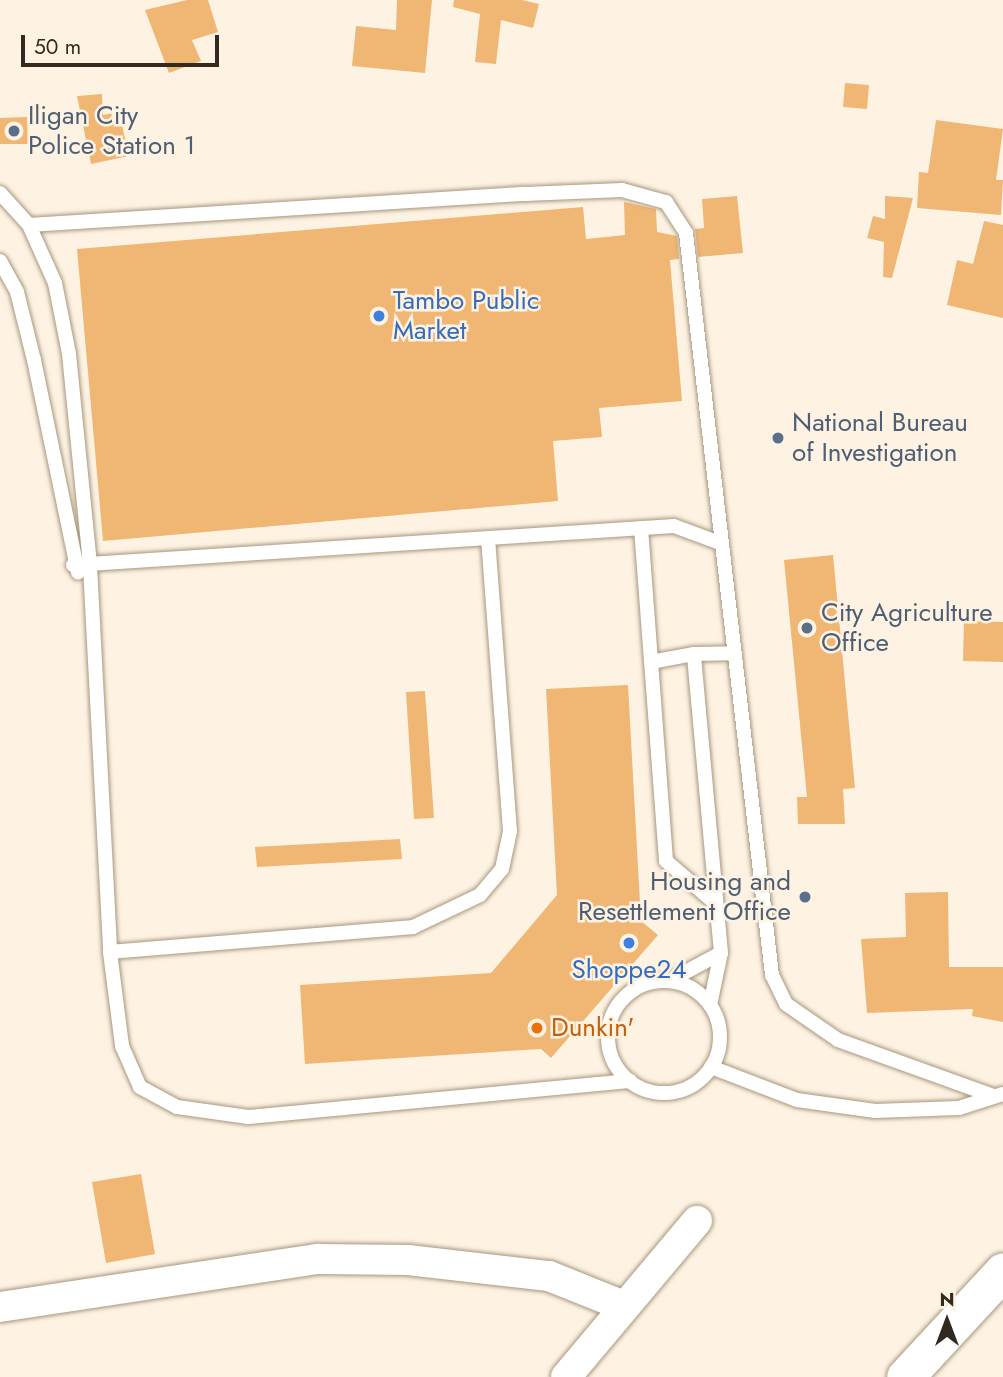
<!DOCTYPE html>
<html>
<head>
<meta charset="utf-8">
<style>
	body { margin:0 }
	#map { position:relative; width:1003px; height:1377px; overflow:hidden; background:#fef3e3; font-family:Jost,sans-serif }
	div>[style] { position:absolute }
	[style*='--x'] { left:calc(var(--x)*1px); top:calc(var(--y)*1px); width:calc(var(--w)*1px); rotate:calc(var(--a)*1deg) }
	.building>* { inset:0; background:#f0b674 }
	.roads { filter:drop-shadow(0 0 2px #a7977e) drop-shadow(0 0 2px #a7977e) }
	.service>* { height:14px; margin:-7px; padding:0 7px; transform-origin:7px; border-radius:7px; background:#fff }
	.service>.ring { margin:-7px; padding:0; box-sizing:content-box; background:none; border:14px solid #fff; border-radius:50% }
	.minor>* { height:30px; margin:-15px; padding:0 15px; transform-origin:15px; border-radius:15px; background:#fff }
	.tertiary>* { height:37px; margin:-18.5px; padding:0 18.5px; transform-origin:18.5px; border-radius:18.5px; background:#fff }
	.dots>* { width:19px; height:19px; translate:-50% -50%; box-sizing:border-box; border:4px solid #fef3e3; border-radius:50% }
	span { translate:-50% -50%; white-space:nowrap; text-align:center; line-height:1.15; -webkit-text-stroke:5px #fef3e3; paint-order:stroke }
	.service-label { font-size:26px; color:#4e5e75 }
	.left { translate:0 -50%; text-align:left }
	.right { translate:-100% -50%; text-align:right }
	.shop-label { font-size:26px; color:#366cbe }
	.food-label { font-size:26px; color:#c56008 }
	.north { position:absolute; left:912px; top:1286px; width:70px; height:70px; -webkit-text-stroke:5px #fef3e3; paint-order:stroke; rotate:0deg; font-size:19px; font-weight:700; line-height:28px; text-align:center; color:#312a20 }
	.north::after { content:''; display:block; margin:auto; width:24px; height:32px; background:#312a20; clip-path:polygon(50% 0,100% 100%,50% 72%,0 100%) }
	.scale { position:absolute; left:21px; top:35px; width:198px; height:32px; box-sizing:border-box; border:4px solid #312a20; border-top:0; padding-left:9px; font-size:21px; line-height:24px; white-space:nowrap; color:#312a20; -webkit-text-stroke:5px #fef3e3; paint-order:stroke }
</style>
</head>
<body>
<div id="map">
	<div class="building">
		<div style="clip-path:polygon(187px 0,208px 0,218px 32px,192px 40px,201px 61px,169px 73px,145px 10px)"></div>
		<div style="clip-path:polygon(397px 0,432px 0,425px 73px,352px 66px,356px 26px,396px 30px)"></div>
		<div style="clip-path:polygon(454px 0,522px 0,539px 4px,533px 28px,501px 20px,496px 64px,475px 62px,480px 14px,453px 7px)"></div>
		<div style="clip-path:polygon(845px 83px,869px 85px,867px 109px,843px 107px)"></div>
		<div style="clip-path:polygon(102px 94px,103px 115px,119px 112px,129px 156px,91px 164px,77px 96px)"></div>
		<div style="clip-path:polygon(27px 117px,28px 144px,0 144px,0 118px)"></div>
		<div style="clip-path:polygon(936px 120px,1003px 129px,996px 180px,1003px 180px,1001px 215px,917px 208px,919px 172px,928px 173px)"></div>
		<div style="clip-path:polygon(737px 196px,743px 253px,698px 257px,695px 229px,704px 228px,702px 199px)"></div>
		<div style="clip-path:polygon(885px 196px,913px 198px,892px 278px,883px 277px,884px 242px,867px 238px,873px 216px,885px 219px)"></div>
		<div style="clip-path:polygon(624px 202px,656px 209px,657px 232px,677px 236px,679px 259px,670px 260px,682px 401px,599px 408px,602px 437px,553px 441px,558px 501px,103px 541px,77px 249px,583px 207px,586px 239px,625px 235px)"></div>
		<div style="clip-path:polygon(984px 221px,1003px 225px,1003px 318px,947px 305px,957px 260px,973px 264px)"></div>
		<div style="clip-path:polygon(833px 555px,855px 788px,843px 789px,845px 824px,798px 824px,797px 797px,807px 797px,784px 560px)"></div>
		<div style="clip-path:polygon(964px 621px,1003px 622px,1003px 662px,963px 661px)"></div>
		<div style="clip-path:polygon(628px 685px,641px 921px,658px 935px,551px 1058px,541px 1049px,305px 1064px,300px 985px,491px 973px,557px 895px,546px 689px)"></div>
		<div style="clip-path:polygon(425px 691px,434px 818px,414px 819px,406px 692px)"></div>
		<div style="clip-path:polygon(400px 839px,402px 859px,257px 867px,255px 847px)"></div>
		<div style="clip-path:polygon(948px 892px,949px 967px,1003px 967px,1003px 1022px,972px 1016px,973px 1009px,867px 1013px,861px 939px,906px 937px,905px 893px)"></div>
		<div style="clip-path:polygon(141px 1174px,155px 1254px,106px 1263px,92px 1182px)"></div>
	</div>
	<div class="roads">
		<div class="service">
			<div style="--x:0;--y:193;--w:43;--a:47.8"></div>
			<div style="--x:29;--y:225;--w:64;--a:65.9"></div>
			<div style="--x:55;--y:283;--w:72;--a:78.8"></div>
			<div style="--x:69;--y:354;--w:213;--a:84.3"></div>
			<div style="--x:90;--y:566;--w:387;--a:87"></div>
			<div style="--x:110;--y:952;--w:95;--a:82.7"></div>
			<div style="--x:122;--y:1046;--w:45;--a:66.3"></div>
			<div style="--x:140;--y:1087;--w:42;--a:28.4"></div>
			<div style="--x:177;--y:1107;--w:72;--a:8"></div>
			<div style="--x:248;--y:1117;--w:384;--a:-5.4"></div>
			<div style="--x:29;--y:225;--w:497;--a:-3.6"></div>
			<div style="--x:525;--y:194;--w:97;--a:-2.4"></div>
			<div style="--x:622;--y:190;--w:46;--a:15.3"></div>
			<div style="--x:666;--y:202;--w:37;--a:57"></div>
			<div style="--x:686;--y:233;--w:747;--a:83.39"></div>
			<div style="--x:772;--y:975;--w:32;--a:64"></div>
			<div style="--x:786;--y:1004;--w:63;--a:34.7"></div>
			<div style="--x:838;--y:1040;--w:163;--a:19.8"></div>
			<div style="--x:0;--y:261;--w:35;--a:61"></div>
			<div style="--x:17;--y:292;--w:70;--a:76"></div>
			<div style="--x:34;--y:360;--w:217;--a:78.3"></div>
			<div style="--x:641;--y:528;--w:334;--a:85.7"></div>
			<div style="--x:666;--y:861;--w:66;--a:40.7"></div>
			<div style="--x:73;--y:565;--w:602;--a:-3.71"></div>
			<div style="--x:674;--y:526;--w:49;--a:20.3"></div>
			<div style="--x:651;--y:662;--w:44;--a:-10.5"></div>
			<div style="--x:110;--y:952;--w:304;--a:-4.7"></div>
			<div style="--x:413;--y:927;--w:74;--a:-25.5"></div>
			<div style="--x:480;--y:895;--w:34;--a:-50"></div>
			<div style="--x:502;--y:869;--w:39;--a:-78"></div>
			<div style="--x:510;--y:831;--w:292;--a:-94.3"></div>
			<div style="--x:669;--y:981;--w:59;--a:-28.3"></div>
			<div class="ring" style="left:608px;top:981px;width:98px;height:98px"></div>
			<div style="--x:710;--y:1005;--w:53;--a:-78.1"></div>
			<div style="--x:721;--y:953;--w:300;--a:-95.2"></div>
			<div style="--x:694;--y:654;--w:39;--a:-1"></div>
			<div style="--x:711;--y:1067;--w:92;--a:21"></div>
			<div style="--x:797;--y:1100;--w:79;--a:8"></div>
			<div style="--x:875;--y:1111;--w:84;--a:-2"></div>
			<div style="--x:959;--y:1108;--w:46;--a:-17.7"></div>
		</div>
		<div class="minor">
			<div style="--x:0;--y:1307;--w:323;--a:-8.6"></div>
			<div style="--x:319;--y:1259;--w:89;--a:0.6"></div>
			<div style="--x:408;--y:1260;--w:142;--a:6.5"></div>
			<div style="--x:549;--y:1276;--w:81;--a:21.8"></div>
			<div style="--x:566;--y:1377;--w:204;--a:-50"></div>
		</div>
		<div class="tertiary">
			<div style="--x:905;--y:1377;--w:144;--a:-47.2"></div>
		</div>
	</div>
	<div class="dots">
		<div style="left:14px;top:131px;background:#5c6f8a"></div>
		<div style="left:379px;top:316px;background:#3f7fe0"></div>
		<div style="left:778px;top:438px;background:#5c6f8a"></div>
		<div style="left:807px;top:628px;background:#5c6f8a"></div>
		<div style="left:805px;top:897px;background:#5c6f8a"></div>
		<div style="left:629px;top:943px;background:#3f7fe0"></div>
		<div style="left:537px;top:1028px;background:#e8710a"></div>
	</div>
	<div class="service-label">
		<span class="left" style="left:28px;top:131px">Iligan City<br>Police Station 1</span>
		<span class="left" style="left:792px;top:438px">National Bureau<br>of Investigation</span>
		<span class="left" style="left:821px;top:628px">City Agriculture<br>Office</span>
		<span class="right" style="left:791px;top:897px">Housing and<br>Resettlement Office</span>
	</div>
	<div class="shop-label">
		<span class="left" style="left:393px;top:316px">Tambo Public<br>Market</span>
		<span style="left:629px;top:970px">Shoppe24</span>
	</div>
	<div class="food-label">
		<span class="left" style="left:551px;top:1028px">Dunkin'</span>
	</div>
	<div class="north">N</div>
	<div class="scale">50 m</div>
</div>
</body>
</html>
